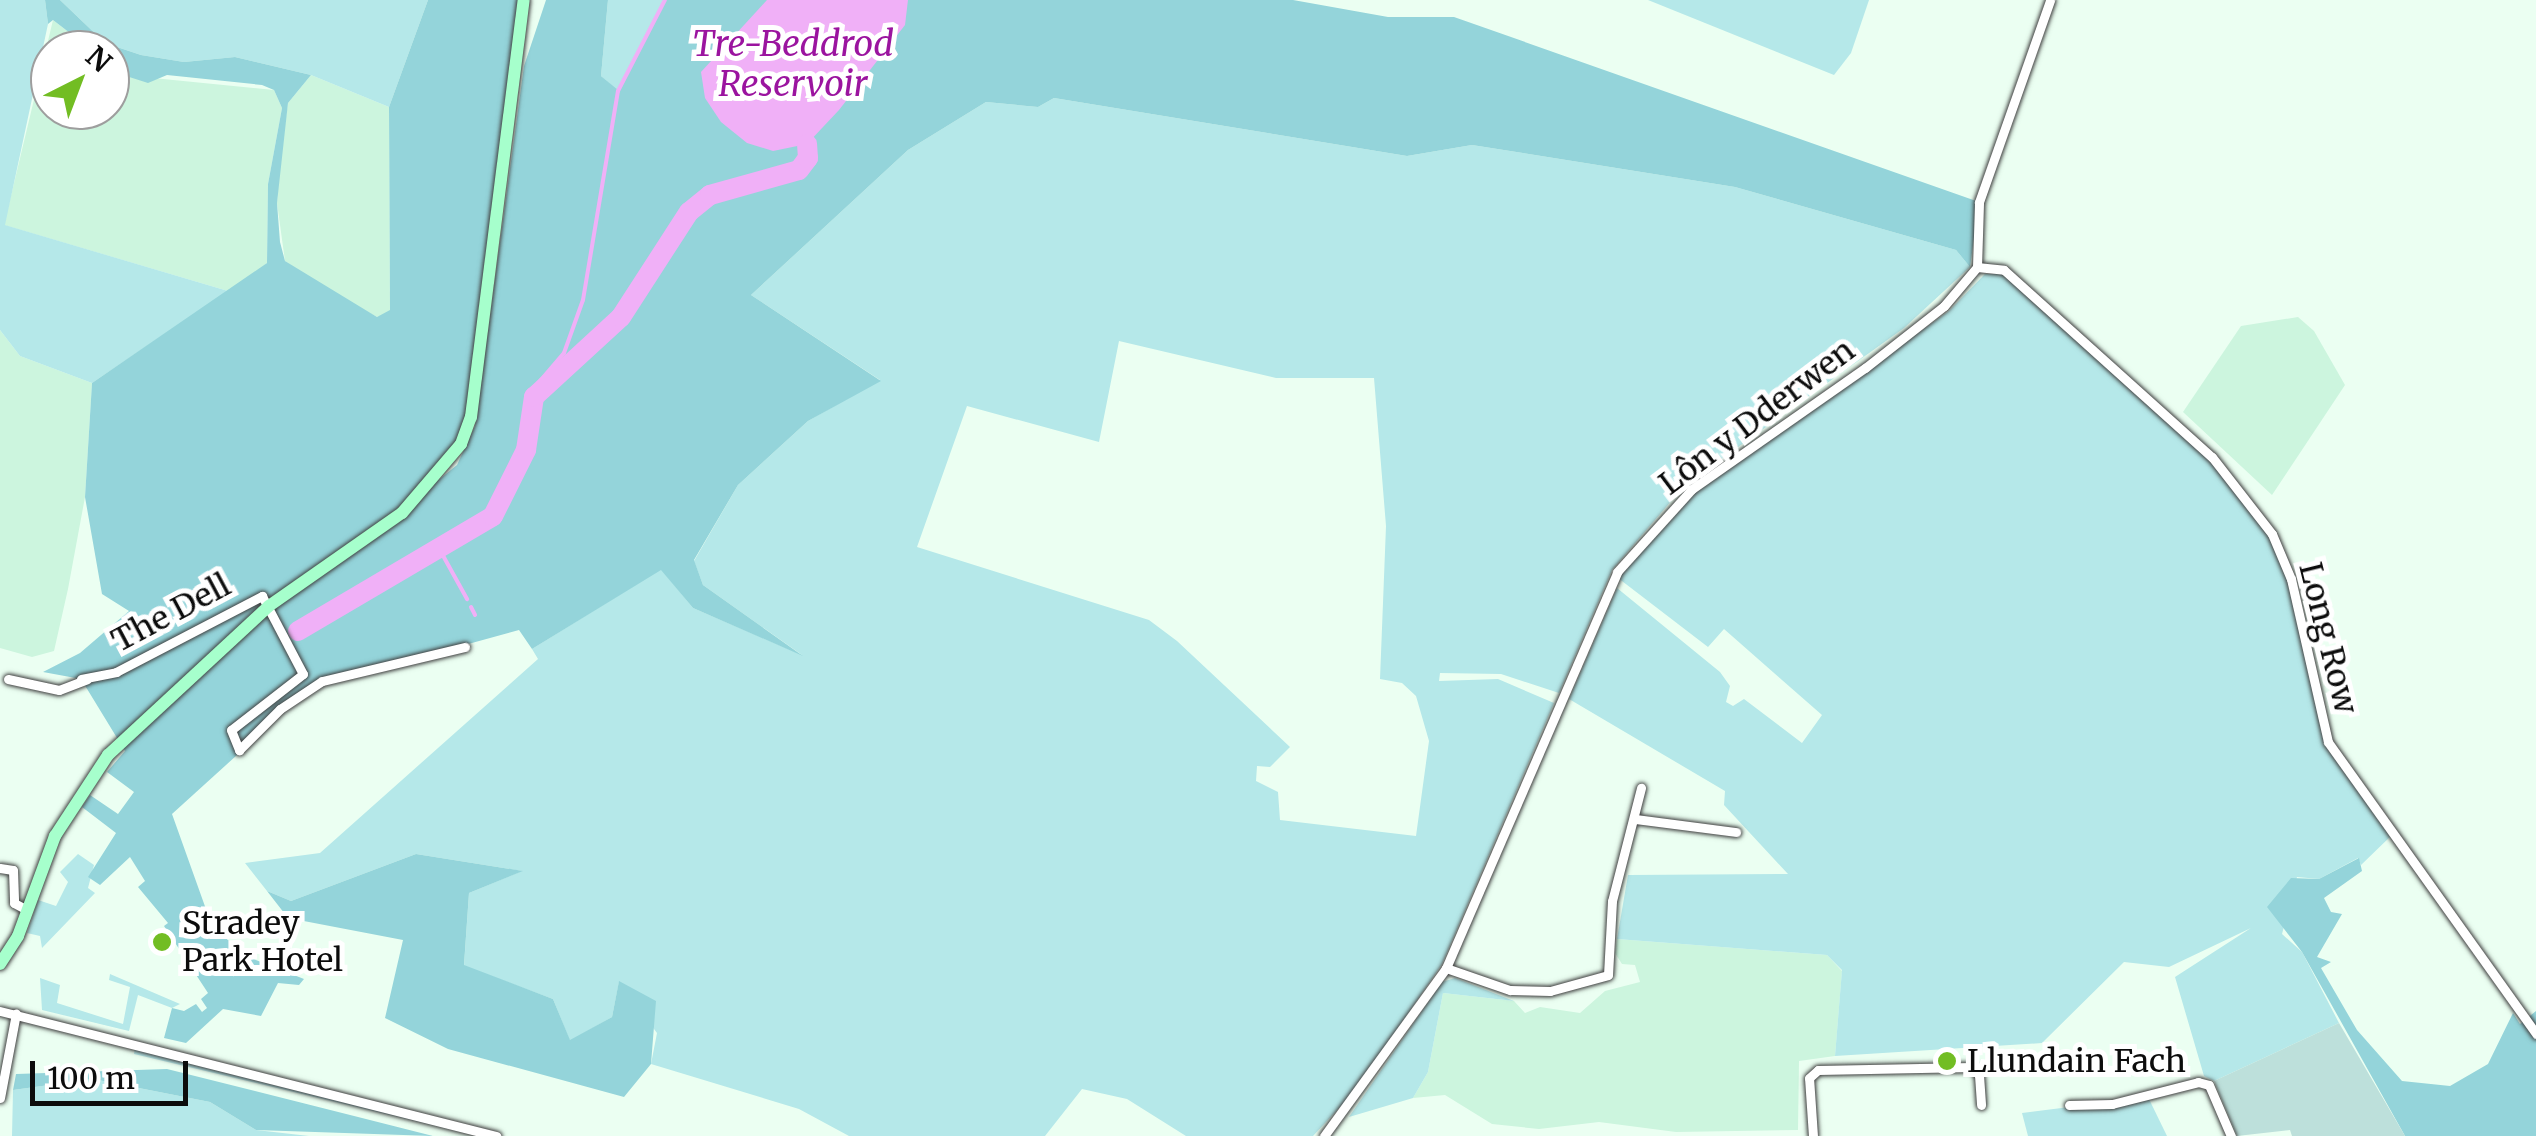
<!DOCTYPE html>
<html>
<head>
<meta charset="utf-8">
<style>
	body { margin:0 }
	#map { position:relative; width:2536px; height:1136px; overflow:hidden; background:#ebfff2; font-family:Merriweather,serif }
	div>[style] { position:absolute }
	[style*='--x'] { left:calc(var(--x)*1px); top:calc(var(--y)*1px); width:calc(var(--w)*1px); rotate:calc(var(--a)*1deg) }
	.farmland>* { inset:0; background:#ccf5de }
	.green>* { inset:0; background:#b5e8e9 }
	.forest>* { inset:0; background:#94d4da }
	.cemetery>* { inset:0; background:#bde0db }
	.water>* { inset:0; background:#f0b0f7 }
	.stream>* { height:4px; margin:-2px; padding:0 2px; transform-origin:2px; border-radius:2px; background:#f0b0f7 }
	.river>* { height:20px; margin:-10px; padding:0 10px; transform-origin:10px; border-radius:10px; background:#f0b0f7 }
	.roads { filter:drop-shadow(0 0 2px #3f3f3f) drop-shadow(0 0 2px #3f3f3f) }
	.street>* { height:9px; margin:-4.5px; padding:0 4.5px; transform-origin:4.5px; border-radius:4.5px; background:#fff }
	.secondary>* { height:12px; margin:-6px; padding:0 6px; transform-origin:6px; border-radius:6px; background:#a6ffcc }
	.dots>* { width:28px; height:28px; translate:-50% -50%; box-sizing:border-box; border:5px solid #fff; border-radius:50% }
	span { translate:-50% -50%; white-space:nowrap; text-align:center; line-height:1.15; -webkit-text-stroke:10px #fff; paint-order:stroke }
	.street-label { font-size:32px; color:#0c0c0c }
	.poi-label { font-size:32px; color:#0c0c0c }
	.left { translate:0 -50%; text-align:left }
	.water-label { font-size:35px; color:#9b149f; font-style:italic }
	.north { position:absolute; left:30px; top:30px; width:100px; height:100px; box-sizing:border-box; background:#fff; border:2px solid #9e9e9e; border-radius:50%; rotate:42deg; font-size:28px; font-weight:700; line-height:40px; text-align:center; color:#0c0c0c }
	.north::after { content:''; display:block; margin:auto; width:35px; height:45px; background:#72bd23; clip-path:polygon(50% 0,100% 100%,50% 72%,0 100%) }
	.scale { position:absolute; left:30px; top:1061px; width:158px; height:45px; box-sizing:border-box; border:5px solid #0c0c0c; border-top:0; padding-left:12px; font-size:30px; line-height:35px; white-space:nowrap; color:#0c0c0c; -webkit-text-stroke:8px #fff; paint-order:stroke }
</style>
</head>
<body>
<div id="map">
	<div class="farmland">
		<div style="clip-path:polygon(53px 20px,92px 50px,50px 50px,50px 110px,110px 110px,110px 65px,123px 75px,274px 90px,282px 108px,268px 184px,267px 263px,247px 280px,228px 291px,4px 225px)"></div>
		<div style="clip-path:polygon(311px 75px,389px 107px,390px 311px,385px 315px,377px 317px,326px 290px,285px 261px,277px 203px,280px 159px,288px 103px)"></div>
		<div style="clip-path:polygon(2298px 317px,2314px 331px,2345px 385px,2272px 495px,2183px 412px,2241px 326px)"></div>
		<div style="clip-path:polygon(0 330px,20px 356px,92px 383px,85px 497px,68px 589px,54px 651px,32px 657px,0 648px)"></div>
		<div style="clip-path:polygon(1617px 939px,1827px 955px,1842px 971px,1835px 1056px,1799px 1061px,1798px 1130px,1676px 1132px,1599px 1122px,1539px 1129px,1492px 1124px,1445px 1095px,1413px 1098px,1428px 1072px,1443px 993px,1514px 1001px,1525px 1013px,1540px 1007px,1580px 1013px,1605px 991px,1640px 982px,1635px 965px,1622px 964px,1615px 953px)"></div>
	</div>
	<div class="green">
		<div style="clip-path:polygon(0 0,45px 0,48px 24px,5px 225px,228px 291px,92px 383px,20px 356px,0 330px)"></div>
		<div style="clip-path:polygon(60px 0,428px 0,389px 107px,311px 75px,235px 57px,184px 62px,141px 55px,105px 43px)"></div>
		<div style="clip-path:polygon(608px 0,665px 0,618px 91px,601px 76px)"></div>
		<div style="clip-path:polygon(1648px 0,1869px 0,1851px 53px,1834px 75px)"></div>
		<div style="clip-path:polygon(evenodd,1054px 98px,1407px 156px,1472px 145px,1735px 187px,1956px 250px,1970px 267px,1904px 328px,1685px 485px,1612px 570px,1559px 693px,1501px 674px,1440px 673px,1439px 681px,1498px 679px,1554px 703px,1442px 964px,1354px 1092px,1313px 1136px,1186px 1136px,1127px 1099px,1082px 1089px,1045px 1136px,849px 1136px,799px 1109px,651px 1064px,657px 1033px,619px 982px,612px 1017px,570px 1041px,553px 999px,464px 966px,469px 893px,522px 871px,416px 854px,291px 901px,267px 891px,245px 863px,320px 853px,538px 659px,532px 649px,661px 569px,693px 608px,802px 655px,703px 585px,694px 561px,738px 485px,808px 421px,880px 380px,751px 295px,908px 150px,986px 102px,1038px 107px,1054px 98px,1119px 341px,1276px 378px,1374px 378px,1386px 526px,1380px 679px,1402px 683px,1416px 696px,1429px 741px,1416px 836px,1280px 820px,1278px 792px,1256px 781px,1257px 766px,1270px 767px,1290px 747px,1177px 641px,1149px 620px,917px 547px,967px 406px,1099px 442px,1119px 341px)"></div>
		<div style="clip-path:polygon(1985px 274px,2002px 274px,2212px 457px,2272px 534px,2291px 579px,2328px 742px,2393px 834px,2361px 865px,2358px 858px,2319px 879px,2297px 877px,2282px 934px,2302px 952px,2339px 1023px,2214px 1081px,2204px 1076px,2175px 977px,2251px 928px,2169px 967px,2124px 962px,2042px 1043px,1835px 1056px,1842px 970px,1827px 955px,1617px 939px,1628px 875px,1788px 874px,1724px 805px,1725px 791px,1569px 699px,1617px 588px,1720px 672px,1730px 686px,1726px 702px,1733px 706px,1744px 699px,1802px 743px,1822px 715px,1724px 629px,1708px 647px,1618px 578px,1697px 491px,1949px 311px)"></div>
		<div style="clip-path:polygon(78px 854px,94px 865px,88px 888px,95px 893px,42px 948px,40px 936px,27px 933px,38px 900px,56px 906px,68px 882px,60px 872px)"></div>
		<div style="clip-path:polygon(110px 974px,180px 1004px,172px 1008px,138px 995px,129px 1031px,42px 1010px,40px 978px,60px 985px,57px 1003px,123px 1024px,130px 987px,109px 980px)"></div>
		<div style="clip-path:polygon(1455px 978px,1514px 1001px,1443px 993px,1428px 1072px,1413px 1098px,1349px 1117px,1442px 982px)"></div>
		<div style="clip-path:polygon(135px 1047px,384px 1112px,478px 1136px,134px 1054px)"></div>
		<div style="clip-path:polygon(93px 1079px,210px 1102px,256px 1130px,309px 1136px,12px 1136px,13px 1090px)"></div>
		<div style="clip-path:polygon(2148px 1097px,2167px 1136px,2028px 1136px,2022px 1113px)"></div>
	</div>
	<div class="forest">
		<div style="clip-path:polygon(45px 0,60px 0,105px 43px,141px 55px,184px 62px,235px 57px,311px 75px,288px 103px,277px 203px,280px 242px,285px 261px,377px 317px,390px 310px,389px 107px,428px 0,524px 0,471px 417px,436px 482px,457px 465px,475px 426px,524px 66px,546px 0,608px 0,601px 76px,618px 90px,665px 0,1293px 0,1388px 17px,1454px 17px,1979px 202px,1970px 267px,1956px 250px,1735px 187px,1472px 145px,1407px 156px,1054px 98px,1038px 107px,986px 102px,908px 150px,751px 295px,881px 381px,808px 421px,738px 485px,694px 560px,703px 585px,803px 656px,693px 608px,661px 570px,532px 649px,519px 630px,312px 687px,172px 814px,212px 926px,246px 956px,304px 979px,299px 985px,278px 983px,261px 1016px,223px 1009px,186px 1043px,164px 1038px,172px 1008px,184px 1011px,196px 1004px,202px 1012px,207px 1008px,201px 999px,208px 993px,164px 926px,168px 923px,138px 887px,145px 881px,130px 857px,100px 885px,88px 877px,116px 833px,82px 807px,90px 795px,118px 814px,134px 792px,107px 772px,125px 751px,81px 679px,43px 672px,80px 653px,129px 611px,102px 594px,85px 497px,92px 383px,267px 263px,268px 184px,282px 108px,274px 90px,262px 85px,167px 75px,148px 83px,123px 75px,110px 65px,110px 50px,92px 50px,53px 20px,48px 24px)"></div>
		<div style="clip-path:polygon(416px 854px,523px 871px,469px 893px,464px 965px,553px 999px,570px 1040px,612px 1017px,619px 981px,656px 1001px,651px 1064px,624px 1097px,448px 1049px,385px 1018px,403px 940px,288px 918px,267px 891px,291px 901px)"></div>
		<div style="clip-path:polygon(2359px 858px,2362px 871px,2324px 898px,2331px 912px,2342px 914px,2317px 957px,2331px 962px,2321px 968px,2357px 1030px,2402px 1081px,2450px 1086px,2488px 1064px,2513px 1013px,2520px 1024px,2536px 1011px,2536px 1136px,2405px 1136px,2302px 952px,2267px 907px,2291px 878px,2319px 879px)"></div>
		<div style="clip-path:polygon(167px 1069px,362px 1118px,433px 1136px,256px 1130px,210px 1102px,93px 1079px,13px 1090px,16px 1074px)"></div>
	</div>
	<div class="cemetery">
		<div style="clip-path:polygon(2339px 1023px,2405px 1136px,2292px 1136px,2290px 1130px,2237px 1136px,2214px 1081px)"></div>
	</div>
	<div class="water">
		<div style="clip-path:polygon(767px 0,908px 0,905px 25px,839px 110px,807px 144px,773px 151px,747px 143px,721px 122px,705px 98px,701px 72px)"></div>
	</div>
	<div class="stream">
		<div style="--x:534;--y:388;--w:46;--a:-49.4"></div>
		<div style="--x:564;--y:353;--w:56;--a:-70.3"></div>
		<div style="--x:583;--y:300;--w:212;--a:-80.5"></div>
		<div style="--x:618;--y:91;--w:102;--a:-62.7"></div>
		<div style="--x:441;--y:552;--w:54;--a:61"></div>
		<div style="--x:471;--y:607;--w:9;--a:63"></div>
	</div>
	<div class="river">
		<div style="--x:298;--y:631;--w:226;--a:-30.5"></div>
		<div style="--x:493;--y:516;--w:74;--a:-63.4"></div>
		<div style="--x:526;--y:450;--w:54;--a:-81.4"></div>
		<div style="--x:534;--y:397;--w:118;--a:-42.6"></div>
		<div style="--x:621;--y:317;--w:125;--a:-57.1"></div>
		<div style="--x:689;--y:212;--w:27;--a:-39"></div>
		<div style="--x:710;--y:195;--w:92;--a:-15.7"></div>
		<div style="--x:799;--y:170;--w:15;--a:-53"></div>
		<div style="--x:808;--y:158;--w:14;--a:-94"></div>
	</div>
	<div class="roads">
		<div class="street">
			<div style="--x:1977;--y:267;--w:27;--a:6"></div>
			<div style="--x:2004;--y:270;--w:280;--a:42"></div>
			<div style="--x:2212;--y:457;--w:98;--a:52.1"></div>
			<div style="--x:2272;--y:534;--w:49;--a:67.1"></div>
			<div style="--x:2291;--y:579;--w:167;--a:77.2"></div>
			<div style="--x:2328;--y:742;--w:359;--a:54.5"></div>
			<div style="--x:8;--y:679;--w:52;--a:12.2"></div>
			<div style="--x:59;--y:690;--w:30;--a:-21"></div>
			<div style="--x:81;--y:679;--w:36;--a:-11"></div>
			<div style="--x:116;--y:672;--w:165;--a:-27.5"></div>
			<div style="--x:262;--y:596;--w:88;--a:62.3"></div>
			<div style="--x:303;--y:674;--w:91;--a:142.1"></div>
			<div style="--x:231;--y:730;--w:22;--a:68"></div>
			<div style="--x:239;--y:750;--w:58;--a:-45"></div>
			<div style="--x:280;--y:709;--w:50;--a:-33.7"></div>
			<div style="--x:322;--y:681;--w:147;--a:-13.4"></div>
			<div style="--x:1636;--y:819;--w:101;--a:7.4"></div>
			<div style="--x:0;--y:868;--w:13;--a:9"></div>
			<div style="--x:13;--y:870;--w:33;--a:88"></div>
			<div style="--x:14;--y:903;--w:15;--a:28"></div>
			<div style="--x:1446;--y:968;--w:68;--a:19"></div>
			<div style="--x:1510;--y:990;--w:40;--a:1.4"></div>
			<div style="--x:1550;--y:991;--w:60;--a:-15.4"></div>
			<div style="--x:1608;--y:975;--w:74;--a:-86.9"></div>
			<div style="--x:1612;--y:901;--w:117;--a:-75.6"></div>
			<div style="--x:0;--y:1011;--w:512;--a:14.14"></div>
			<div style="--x:0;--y:1098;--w:86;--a:-79.3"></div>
			<div style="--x:2069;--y:1105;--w:43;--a:-1.3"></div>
			<div style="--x:2112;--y:1104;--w:89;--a:-14.3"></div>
			<div style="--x:2198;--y:1082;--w:11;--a:15"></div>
			<div style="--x:2209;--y:1085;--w:56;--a:66.7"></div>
			<div style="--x:1324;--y:1136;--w:208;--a:-54"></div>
			<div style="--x:1446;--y:968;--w:431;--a:-66.6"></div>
			<div style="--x:1617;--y:572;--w:112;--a:-47.9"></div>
			<div style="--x:1692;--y:489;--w:211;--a:-35"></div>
			<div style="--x:1865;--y:368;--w:100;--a:-38.1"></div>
			<div style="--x:1944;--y:306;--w:51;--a:-49.8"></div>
			<div style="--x:1977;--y:267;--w:65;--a:-88.2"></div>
			<div style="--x:1979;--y:202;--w:214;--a:-70.6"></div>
			<div style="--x:1813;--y:1136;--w:58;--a:-93.9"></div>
			<div style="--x:1809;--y:1078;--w:12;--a:-42"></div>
			<div style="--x:1818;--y:1070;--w:154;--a:-1.1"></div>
			<div style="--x:1972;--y:1067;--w:11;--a:49"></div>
			<div style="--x:1979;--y:1075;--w:30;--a:86"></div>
		</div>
		<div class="secondary">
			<div style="--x:0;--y:964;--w:33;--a:-57"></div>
			<div style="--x:18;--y:936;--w:107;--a:-69.7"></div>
			<div style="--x:55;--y:836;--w:97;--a:-56.8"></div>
			<div style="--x:108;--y:755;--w:219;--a:-42.8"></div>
			<div style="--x:269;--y:606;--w:162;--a:-35"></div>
			<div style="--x:402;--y:513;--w:91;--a:-49.5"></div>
			<div style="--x:461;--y:444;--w:29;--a:-70"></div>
			<div style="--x:471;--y:417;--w:420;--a:-82.8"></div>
		</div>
	</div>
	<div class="dots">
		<div style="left:162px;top:942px;background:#72bd23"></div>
		<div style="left:1947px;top:1061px;background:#72bd23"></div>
	</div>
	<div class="street-label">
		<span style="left:1757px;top:417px;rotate:-37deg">Lôn y Dderwen</span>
		<span style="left:171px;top:613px;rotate:-28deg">The Dell</span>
		<span style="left:2328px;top:638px;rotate:76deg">Long Row</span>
	</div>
	<div class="poi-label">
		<span class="left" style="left:182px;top:942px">Stradey<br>Park Hotel</span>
		<span class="left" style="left:1967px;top:1061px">Llundain Fach</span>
	</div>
	<div class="water-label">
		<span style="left:793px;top:64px">Tre-Beddrod<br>Reservoir</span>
	</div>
	<div class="north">N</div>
	<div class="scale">100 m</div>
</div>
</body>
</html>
